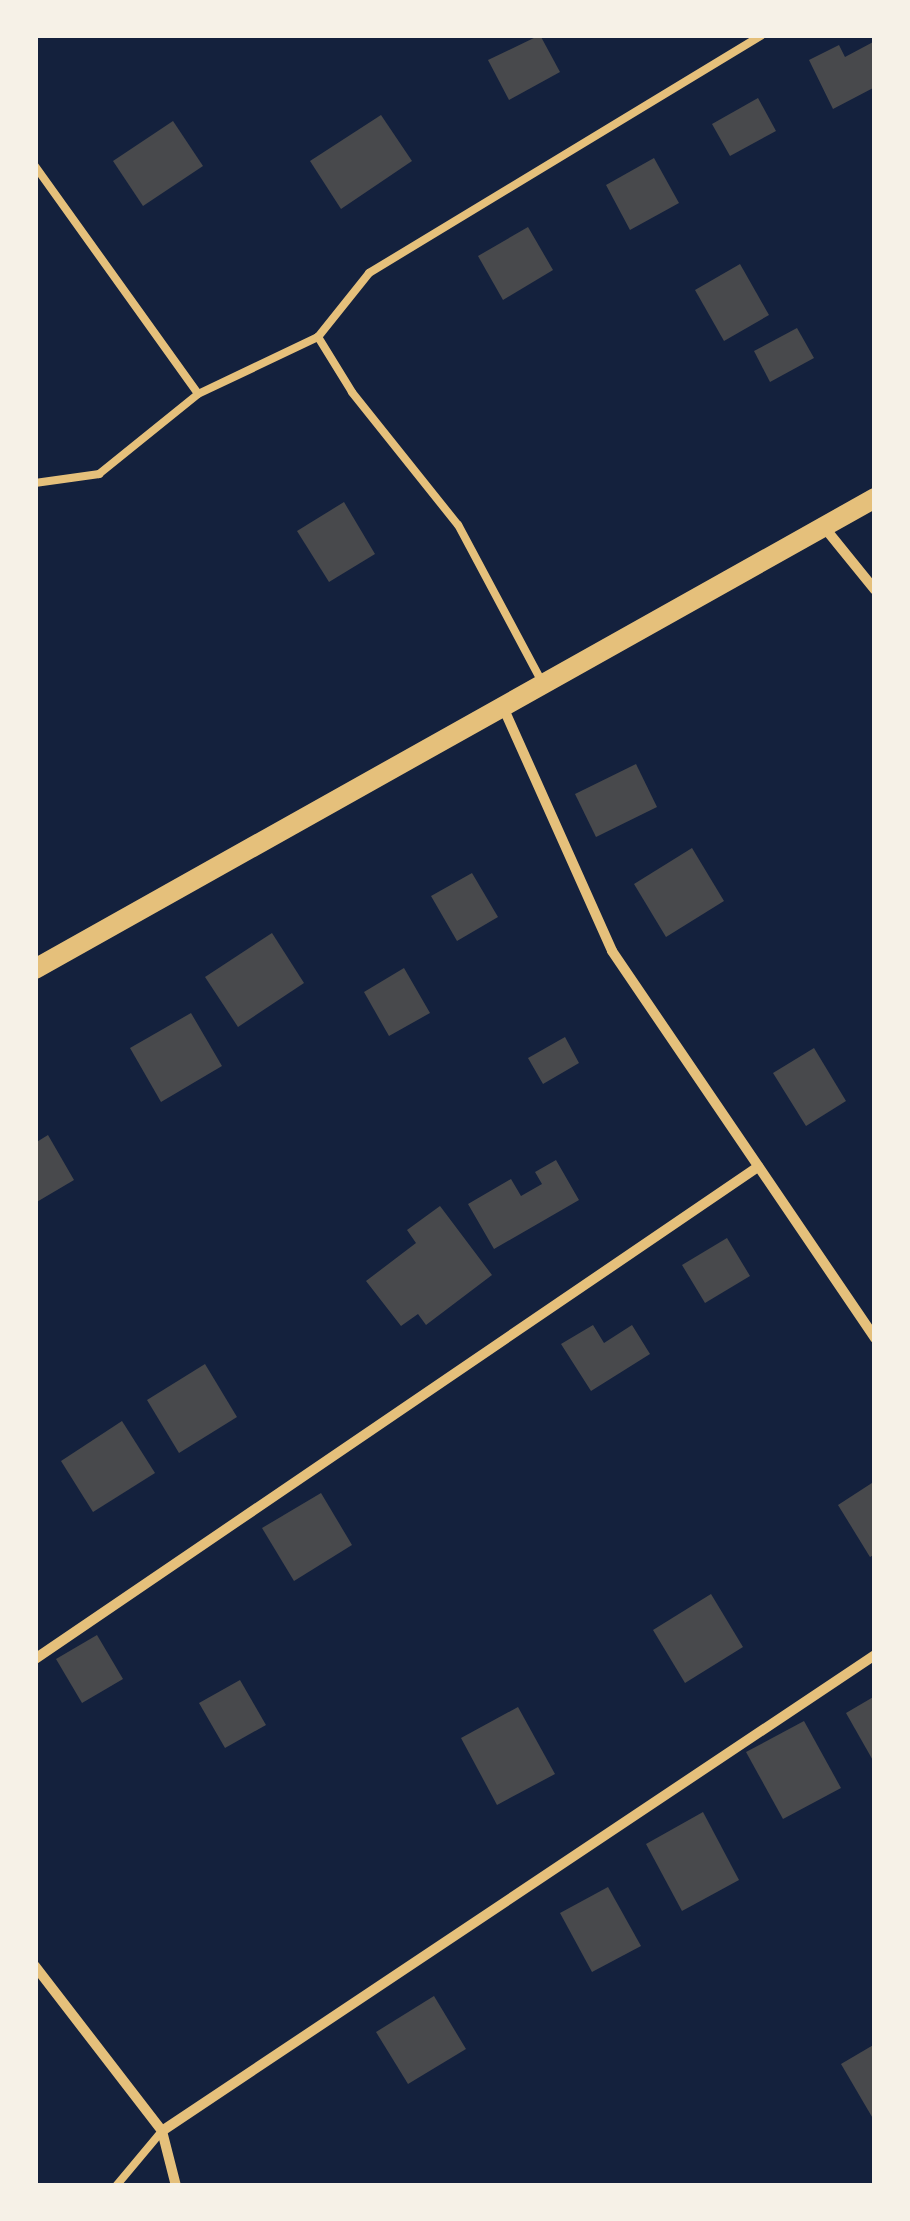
<!DOCTYPE html>
<html>
<head>
<meta charset="utf-8">
<style>
	body { margin:0 }
	#map { position:relative; width:910px; height:2221px; overflow:hidden; background:#14213d; font-family:Roboto,sans-serif }
	div>[style] { position:absolute }
	[style*='--x'] { left:calc(var(--x)*1px); top:calc(var(--y)*1px); width:calc(var(--w)*1px); rotate:calc(var(--a)*1deg) }
	.building>* { inset:0; background:#48494c }
	.service>* { height:8px; margin:-4px; padding:0 4px; transform-origin:4px; border-radius:4px; background:#e5c07b }
	.minor>* { height:10px; margin:-5px; padding:0 5px; transform-origin:5px; border-radius:5px; background:#e5c07b }
	.secondary>* { height:20px; margin:-10px; padding:0 10px; transform-origin:10px; border-radius:10px; background:#e5c07b }
	span { translate:-50% -50%; white-space:nowrap; text-align:center; line-height:1.15; -webkit-text-stroke:9px #f6f1e7; paint-order:stroke }
	.frame { position:absolute; inset:0; border:38px solid #f6f1e7; pointer-events:none }
</style>
</head>
<body>
<div id="map">
	<div class="building">
		<div style="clip-path:polygon(540px 35px,560px 72px,509px 100px,488px 60px)"></div>
		<div style="clip-path:polygon(875px 41px,875px 87px,833px 109px,809px 60px,839px 45px,845px 57px)"></div>
		<div style="clip-path:polygon(758px 98px,776px 131px,730px 156px,712px 124px)"></div>
		<div style="clip-path:polygon(381px 115px,412px 161px,341px 209px,310px 161px)"></div>
		<div style="clip-path:polygon(173px 121px,203px 166px,143px 206px,113px 161px)"></div>
		<div style="clip-path:polygon(654px 158px,679px 203px,630px 230px,606px 185px)"></div>
		<div style="clip-path:polygon(528px 227px,553px 270px,503px 300px,478px 256px)"></div>
		<div style="clip-path:polygon(740px 264px,769px 315px,724px 341px,695px 290px)"></div>
		<div style="clip-path:polygon(797px 328px,814px 358px,770px 382px,754px 351px)"></div>
		<div style="clip-path:polygon(344px 502px,375px 554px,329px 582px,297px 531px)"></div>
		<div style="clip-path:polygon(636px 764px,657px 807px,596px 837px,575px 794px)"></div>
		<div style="clip-path:polygon(692px 848px,724px 901px,666px 937px,634px 884px)"></div>
		<div style="clip-path:polygon(472px 873px,498px 917px,457px 941px,431px 896px)"></div>
		<div style="clip-path:polygon(272px 933px,304px 983px,238px 1027px,205px 977px)"></div>
		<div style="clip-path:polygon(404px 968px,430px 1013px,389px 1036px,364px 992px)"></div>
		<div style="clip-path:polygon(191px 1013px,222px 1066px,161px 1102px,130px 1048px)"></div>
		<div style="clip-path:polygon(565px 1037px,579px 1063px,543px 1084px,528px 1058px)"></div>
		<div style="clip-path:polygon(814px 1048px,846px 1101px,806px 1126px,773px 1073px)"></div>
		<div style="clip-path:polygon(48px 1135px,74px 1180px,35px 1203px,35px 1143px)"></div>
		<div style="clip-path:polygon(556px 1160px,579px 1200px,494px 1249px,468px 1204px,511px 1179px,521px 1196px,542px 1184px,535px 1172px)"></div>
		<div style="clip-path:polygon(440px 1206px,492px 1275px,426px 1325px,418px 1314px,401px 1326px,366px 1281px,416px 1243px,407px 1230px)"></div>
		<div style="clip-path:polygon(727px 1238px,750px 1276px,705px 1303px,682px 1265px)"></div>
		<div style="clip-path:polygon(593px 1325px,604px 1343px,632px 1325px,650px 1354px,591px 1391px,561px 1344px)"></div>
		<div style="clip-path:polygon(205px 1364px,237px 1417px,179px 1453px,147px 1400px)"></div>
		<div style="clip-path:polygon(122px 1421px,155px 1473px,93px 1512px,61px 1461px)"></div>
		<div style="clip-path:polygon(875px 1481px,875px 1554px,870px 1557px,838px 1505px)"></div>
		<div style="clip-path:polygon(321px 1493px,352px 1545px,294px 1581px,262px 1528px)"></div>
		<div style="clip-path:polygon(711px 1594px,743px 1647px,685px 1683px,653px 1630px)"></div>
		<div style="clip-path:polygon(97px 1635px,123px 1679px,82px 1703px,56px 1659px)"></div>
		<div style="clip-path:polygon(240px 1680px,266px 1725px,225px 1748px,199px 1703px)"></div>
		<div style="clip-path:polygon(875px 1696px,875px 1764px,846px 1713px)"></div>
		<div style="clip-path:polygon(518px 1707px,555px 1774px,497px 1805px,461px 1738px)"></div>
		<div style="clip-path:polygon(804px 1721px,841px 1788px,783px 1819px,746px 1752px)"></div>
		<div style="clip-path:polygon(703px 1812px,739px 1880px,682px 1911px,646px 1844px)"></div>
		<div style="clip-path:polygon(608px 1887px,641px 1946px,592px 1972px,560px 1913px)"></div>
		<div style="clip-path:polygon(434px 1996px,466px 2049px,408px 2084px,376px 2032px)"></div>
		<div style="clip-path:polygon(875px 2044px,875px 2122px,841px 2064px)"></div>
	</div>
	<div class="service">
		<div style="--x:35;--y:166;--w:280;--a:54.4"></div>
		<div style="--x:35;--y:483;--w:65;--a:-8"></div>
		<div style="--x:99;--y:474;--w:127;--a:-38.9"></div>
		<div style="--x:198;--y:394;--w:133;--a:-25.4"></div>
		<div style="--x:542;--y:682;--w:178;--a:-118.1"></div>
		<div style="--x:458;--y:525;--w:170;--a:-128.6"></div>
		<div style="--x:352;--y:392;--w:65;--a:-121.7"></div>
		<div style="--x:318;--y:337;--w:82;--a:-51.4"></div>
		<div style="--x:369;--y:273;--w:459;--a:-31.2"></div>
		<div style="--x:116;--y:2186;--w:72;--a:-50.1"></div>
	</div>
	<div class="minor">
		<div style="--x:824;--y:527;--w:81;--a:51"></div>
		<div style="--x:503;--y:707;--w:267;--a:65.9"></div>
		<div style="--x:612;--y:951;--w:468;--a:55.8"></div>
		<div style="--x:35;--y:1659;--w:875;--a:-34.24"></div>
		<div style="--x:35;--y:1966;--w:208;--a:52.4"></div>
		<div style="--x:162;--y:2131;--w:57;--a:75.7"></div>
		<div style="--x:162;--y:2131;--w:857;--a:-33.73"></div>
	</div>
	<div class="secondary">
		<div style="--x:35;--y:969;--w:963;--a:-29.28"></div>
	</div>
	<div class="frame"></div>
</div>
</body>
</html>
